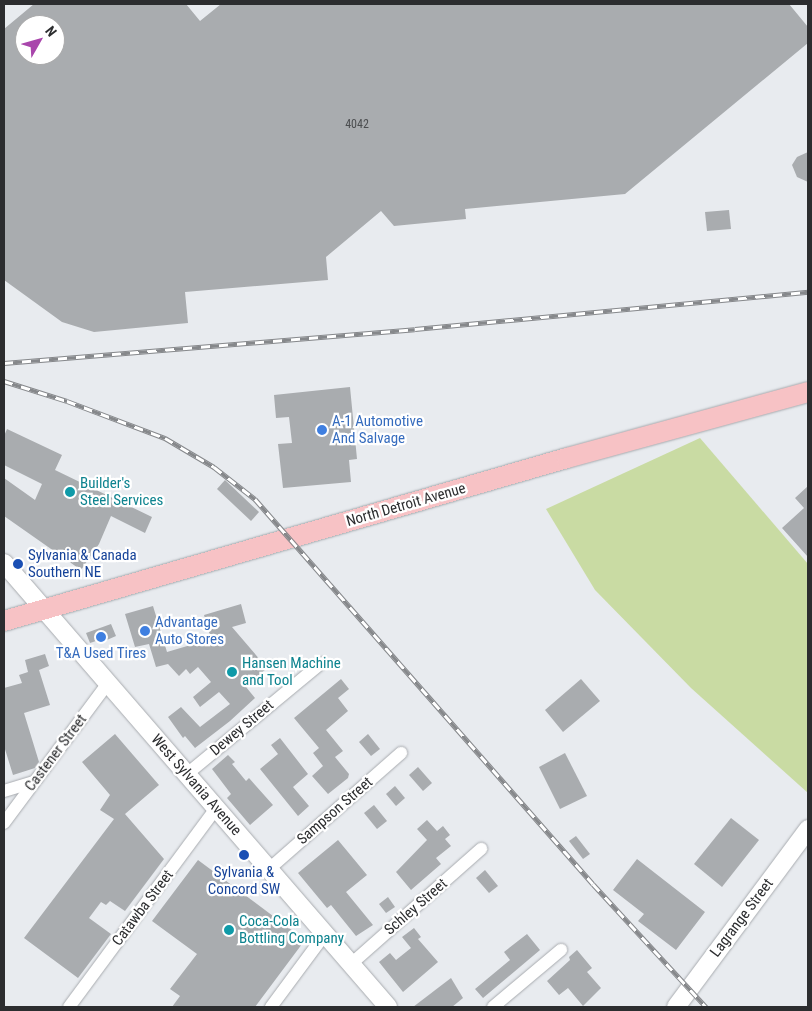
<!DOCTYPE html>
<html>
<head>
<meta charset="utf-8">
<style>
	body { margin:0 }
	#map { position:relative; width:812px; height:1011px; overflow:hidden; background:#e8ebef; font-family:"Roboto Condensed",sans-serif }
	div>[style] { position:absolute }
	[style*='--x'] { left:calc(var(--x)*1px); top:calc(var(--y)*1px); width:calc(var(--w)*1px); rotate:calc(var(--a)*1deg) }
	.green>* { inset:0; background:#c9dba3 }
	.building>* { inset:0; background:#a9acaf }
	.roads { filter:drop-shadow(0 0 1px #a8abaf) drop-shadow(0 0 1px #a8abaf) }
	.street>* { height:12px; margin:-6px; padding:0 6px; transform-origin:6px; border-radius:6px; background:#fff }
	.secondary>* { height:18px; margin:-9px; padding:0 9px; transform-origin:9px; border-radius:9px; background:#fff }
	.primary>* { height:20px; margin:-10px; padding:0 10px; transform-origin:10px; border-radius:10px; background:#f7c2c5 }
	.rail>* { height:5px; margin-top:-2.5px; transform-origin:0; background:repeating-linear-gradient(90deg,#fff 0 9px,#86888b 0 18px); box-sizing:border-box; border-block:1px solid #86888b }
	.dots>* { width:14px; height:14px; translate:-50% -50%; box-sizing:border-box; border:2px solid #fff; border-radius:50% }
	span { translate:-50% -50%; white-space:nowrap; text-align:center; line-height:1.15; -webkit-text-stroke:4.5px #fff; paint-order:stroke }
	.number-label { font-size:12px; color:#4b4d4f }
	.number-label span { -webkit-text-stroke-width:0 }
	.shop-label { font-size:15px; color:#366cbe }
	.left { translate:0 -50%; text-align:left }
	.culture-label { font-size:15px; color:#0d838f }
	.street-label { font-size:15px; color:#2c2d2f }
	.transit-label { font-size:15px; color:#164399 }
	.frame { position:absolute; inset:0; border:5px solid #2c2d2f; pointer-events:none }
	.north { position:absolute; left:15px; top:15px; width:50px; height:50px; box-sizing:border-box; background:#fff; border:1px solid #ababac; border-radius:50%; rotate:52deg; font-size:14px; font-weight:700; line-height:20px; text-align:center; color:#2c2d2f }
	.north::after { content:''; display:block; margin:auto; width:18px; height:22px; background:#a946ac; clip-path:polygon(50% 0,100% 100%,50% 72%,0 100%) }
</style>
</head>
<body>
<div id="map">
	<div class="green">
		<div style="clip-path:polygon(700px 438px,808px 564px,808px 793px,691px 688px,595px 590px,546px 509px)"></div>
	</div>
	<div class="building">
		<div style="clip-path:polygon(evenodd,34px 4px,186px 4px,200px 21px,221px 4px,789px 4px,808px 27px,808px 43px,625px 194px,465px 209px,466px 219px,394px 226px,381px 211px,326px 257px,328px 280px,185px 292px,188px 323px,94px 332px,62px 322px,4px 280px,4px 29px,34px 4px,25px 25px,55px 25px,55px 55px,25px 55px,25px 25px)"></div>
		<div style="clip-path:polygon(808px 152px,808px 182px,797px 177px,792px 165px,797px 157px)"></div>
		<div style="clip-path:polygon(729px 210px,731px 229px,707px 231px,705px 212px)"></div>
		<div style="clip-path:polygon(350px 387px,357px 459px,349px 460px,351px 482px,283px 488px,278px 444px,292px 443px,289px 417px,276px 418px,274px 395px)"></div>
		<div style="clip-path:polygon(7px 429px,62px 455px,55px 470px,152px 517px,145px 533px,111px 516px,99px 544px,81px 570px,4px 516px,4px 478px,35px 500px,42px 484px,4px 465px,4px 436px)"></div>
		<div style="clip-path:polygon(225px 480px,259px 512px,251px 521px,217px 489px)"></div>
		<div style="clip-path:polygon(808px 486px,808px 557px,782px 528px,804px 508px,795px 498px)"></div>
		<div style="clip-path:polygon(241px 604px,246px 623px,232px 627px,267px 668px,246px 687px,255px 698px,230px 721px,195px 748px,185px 736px,183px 738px,168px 717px,181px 707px,200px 727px,230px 704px,219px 692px,200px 707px,193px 697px,211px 682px,198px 667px,190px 674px,186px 669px,179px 676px,168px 664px,156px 667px,149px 644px,135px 647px,125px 614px,153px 606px,167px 652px,211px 639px,204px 615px)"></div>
		<div style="clip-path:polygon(111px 624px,116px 636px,100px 643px,99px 640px,90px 643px,86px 633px)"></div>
		<div style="clip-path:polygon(45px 654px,49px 666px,39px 670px,50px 705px,24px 713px,39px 762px,35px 768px,13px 775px,4px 746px,4px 688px,22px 683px,19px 675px,28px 672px,25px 660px)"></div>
		<div style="clip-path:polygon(341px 679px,349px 689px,338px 698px,348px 711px,326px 730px,343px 751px,335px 757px,349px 774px,348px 778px,328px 794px,312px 776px,323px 766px,313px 753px,319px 748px,294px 718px)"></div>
		<div style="clip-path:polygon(581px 679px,600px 701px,563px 732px,545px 710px)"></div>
		<div style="clip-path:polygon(115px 734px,159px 785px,125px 814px,164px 859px,125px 911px,110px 901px,106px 905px,101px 902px,89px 918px,111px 934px,78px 978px,24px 938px,114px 819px,100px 810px,110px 795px,82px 762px)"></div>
		<div style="clip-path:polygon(368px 734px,380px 749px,371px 756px,359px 742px)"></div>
		<div style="clip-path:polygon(280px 738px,308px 774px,293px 787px,309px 806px,298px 816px,260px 769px,278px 754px,271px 745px)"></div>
		<div style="clip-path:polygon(565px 753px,587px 796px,560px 809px,539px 767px)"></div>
		<div style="clip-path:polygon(228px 755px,235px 762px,232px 764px,246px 781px,249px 778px,273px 805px,250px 825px,227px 798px,231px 794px,212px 769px)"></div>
		<div style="clip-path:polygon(418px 767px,432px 783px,423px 791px,409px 775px)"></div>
		<div style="clip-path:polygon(395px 786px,405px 798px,396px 806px,386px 794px)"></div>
		<div style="clip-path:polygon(374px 805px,387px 821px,377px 829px,364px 813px)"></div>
		<div style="clip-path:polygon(731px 818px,759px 840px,722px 887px,694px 864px)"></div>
		<div style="clip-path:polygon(427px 820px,437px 831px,443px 826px,450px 835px,445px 839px,451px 846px,436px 858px,441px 864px,411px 890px,396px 872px,427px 840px,417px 829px)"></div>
		<div style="clip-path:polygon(576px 836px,590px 854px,583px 859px,569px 841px)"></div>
		<div style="clip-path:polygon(338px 840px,367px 875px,346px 892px,373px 925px,356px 936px,331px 905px,327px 908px,298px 873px)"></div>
		<div style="clip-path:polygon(637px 859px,705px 912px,676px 950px,638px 921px,644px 914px,613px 890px)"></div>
		<div style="clip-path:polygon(198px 860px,305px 940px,255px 1007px,172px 1007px,180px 996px,170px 989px,197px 954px,152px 921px)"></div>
		<div style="clip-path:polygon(485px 870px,498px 886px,489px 893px,476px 878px)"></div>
		<div style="clip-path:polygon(388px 897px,395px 907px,386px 913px,379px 904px)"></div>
		<div style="clip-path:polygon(414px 928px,421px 937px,418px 939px,438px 962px,403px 992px,379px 962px,390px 953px,396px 960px,411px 948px,402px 937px)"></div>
		<div style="clip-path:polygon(527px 934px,540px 950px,483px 998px,475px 989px,510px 960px,504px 952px)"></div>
		<div style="clip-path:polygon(577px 950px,592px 968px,587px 972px,601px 988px,583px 1006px,568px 988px,559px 995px,547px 981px,570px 960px,569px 957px)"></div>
		<div style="clip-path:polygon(451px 978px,463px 998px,452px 1007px,413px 1007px)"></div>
	</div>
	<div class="roads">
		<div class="street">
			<div style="--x:187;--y:774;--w:174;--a:-39.6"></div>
			<div style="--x:4;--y:791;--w:31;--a:-17"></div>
			<div style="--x:4;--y:823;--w:174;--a:-53.4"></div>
			<div style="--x:269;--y:869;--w:176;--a:-41.3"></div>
			<div style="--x:351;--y:964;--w:174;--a:-41.5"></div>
			<div style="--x:69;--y:1007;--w:247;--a:-53.5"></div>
			<div style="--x:271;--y:1007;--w:91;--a:-53.5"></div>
			<div style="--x:493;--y:1007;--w:89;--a:-40"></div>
		</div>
		<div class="secondary">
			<div style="--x:4;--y:563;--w:587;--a:49.14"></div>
			<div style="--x:676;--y:1007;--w:222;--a:-53.4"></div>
		</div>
		<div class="primary">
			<div style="--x:4;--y:621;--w:586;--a:-16.15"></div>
			<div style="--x:567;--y:458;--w:250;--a:-15.3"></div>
		</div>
	</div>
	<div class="rail">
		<div style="--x:4;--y:363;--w:412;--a:-4.7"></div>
		<div style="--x:415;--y:329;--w:395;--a:-5.4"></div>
		<div style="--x:4;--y:381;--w:66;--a:17.6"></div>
		<div style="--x:67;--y:401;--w:105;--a:20.7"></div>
		<div style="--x:165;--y:438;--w:57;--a:30.6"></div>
		<div style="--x:214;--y:467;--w:52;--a:38"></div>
		<div style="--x:255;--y:499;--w:512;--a:48.72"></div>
		<div style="--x:593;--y:884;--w:167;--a:47.4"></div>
	</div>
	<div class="dots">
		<div style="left:322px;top:430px;background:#3f7fe0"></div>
		<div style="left:70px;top:492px;background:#0f9aa8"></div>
		<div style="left:18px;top:564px;background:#1a4fb4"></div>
		<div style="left:145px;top:631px;background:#3f7fe0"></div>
		<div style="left:101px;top:637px;background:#3f7fe0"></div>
		<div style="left:232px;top:672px;background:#0f9aa8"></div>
		<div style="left:244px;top:855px;background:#1a4fb4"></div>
		<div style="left:229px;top:930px;background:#0f9aa8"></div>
	</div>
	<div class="number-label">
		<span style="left:357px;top:125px">4042</span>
	</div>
	<div class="shop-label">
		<span class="left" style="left:332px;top:430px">A-1 Automotive<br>And Salvage</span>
		<span class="left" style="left:155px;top:631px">Advantage<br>Auto Stores</span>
		<span style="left:101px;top:654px">T&amp;A Used Tires</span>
	</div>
	<div class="culture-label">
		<span class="left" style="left:80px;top:492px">Builder's<br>Steel Services</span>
		<span class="left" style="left:242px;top:672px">Hansen Machine<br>and Tool</span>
		<span class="left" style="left:239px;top:930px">Coca-Cola<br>Bottling Company</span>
	</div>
	<div class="street-label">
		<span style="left:406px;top:505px;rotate:-16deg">North Detroit Avenue</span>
		<span style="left:242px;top:728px;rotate:-40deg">Dewey Street</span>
		<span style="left:56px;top:753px;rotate:-53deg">Castener Street</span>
		<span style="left:196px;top:785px;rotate:49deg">West Sylvania Avenue</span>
		<span style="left:335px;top:811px;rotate:-41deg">Sampson Street</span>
		<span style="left:416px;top:907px;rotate:-41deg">Schley Street</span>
		<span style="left:143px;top:908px;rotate:-53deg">Catawba Street</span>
		<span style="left:742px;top:918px;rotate:-53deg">Lagrange Street</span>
	</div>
	<div class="transit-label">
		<span class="left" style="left:28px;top:564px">Sylvania &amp; Canada<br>Southern NE</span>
		<span style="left:244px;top:881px">Sylvania &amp;<br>Concord SW</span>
	</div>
	<div class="frame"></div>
	<div class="north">N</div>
</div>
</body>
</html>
